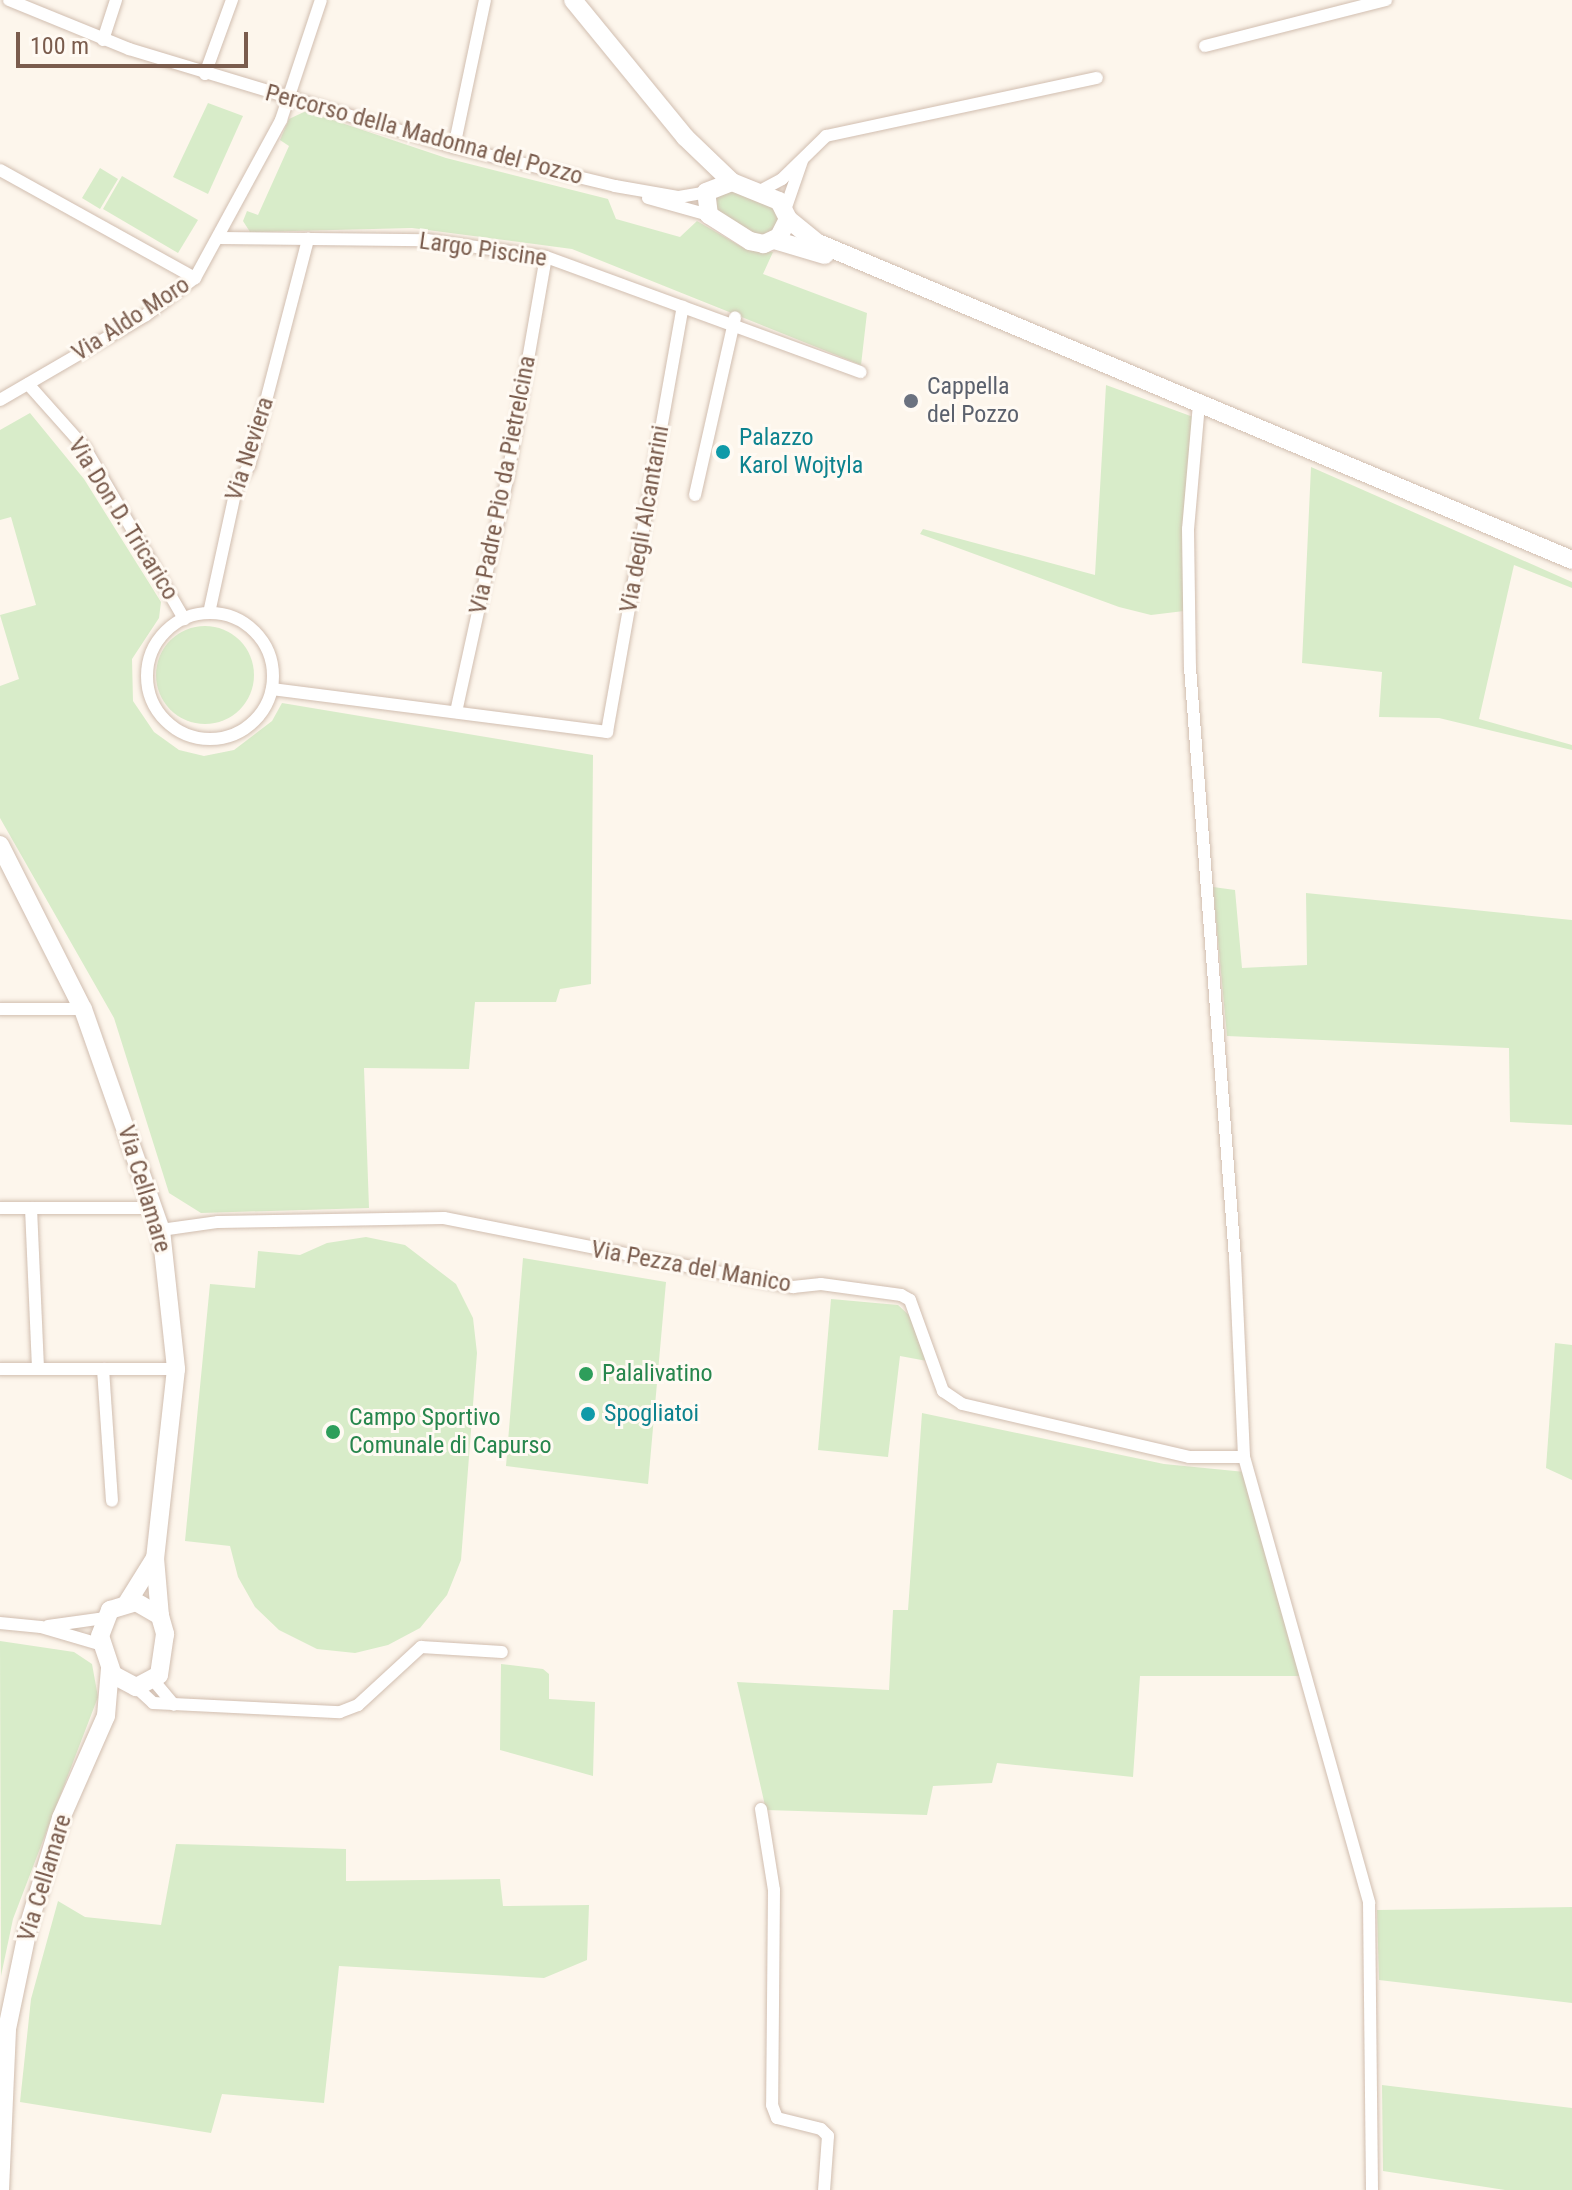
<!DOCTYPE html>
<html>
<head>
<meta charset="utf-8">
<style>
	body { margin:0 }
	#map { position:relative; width:1572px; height:2190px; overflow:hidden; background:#fdf6ec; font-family:"Roboto Condensed",sans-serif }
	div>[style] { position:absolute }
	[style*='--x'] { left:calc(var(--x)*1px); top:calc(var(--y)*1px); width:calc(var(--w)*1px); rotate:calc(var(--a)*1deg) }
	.green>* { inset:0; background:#d8ecc9 }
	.round { border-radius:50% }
	.roads { filter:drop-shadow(0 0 2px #d1beb0) drop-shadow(0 0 2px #d1beb0) }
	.street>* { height:12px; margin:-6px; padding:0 6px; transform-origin:6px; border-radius:6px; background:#fff }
	.street>.ring { margin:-6px; padding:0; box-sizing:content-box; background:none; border:12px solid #fff; border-radius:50% }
	.secondary>* { height:18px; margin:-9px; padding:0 9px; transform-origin:9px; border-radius:9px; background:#fff }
	.dots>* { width:22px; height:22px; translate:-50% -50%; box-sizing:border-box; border:4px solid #fffaf3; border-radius:50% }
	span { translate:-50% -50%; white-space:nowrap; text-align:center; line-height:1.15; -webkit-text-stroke:6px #fffaf3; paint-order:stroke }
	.street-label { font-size:24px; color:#7a5c4d }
	.worship-label { font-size:24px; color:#5b616d }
	.left { translate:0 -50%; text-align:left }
	.culture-label { font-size:24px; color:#0d838f }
	.leisure-label { font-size:24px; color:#27864d }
	.scale { position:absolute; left:16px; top:32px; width:232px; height:36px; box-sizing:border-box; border:4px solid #7a5c4d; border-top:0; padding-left:10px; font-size:24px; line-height:28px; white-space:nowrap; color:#7a5c4d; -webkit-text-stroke:6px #fffaf3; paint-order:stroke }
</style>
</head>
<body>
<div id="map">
	<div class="green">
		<div style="clip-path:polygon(208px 103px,243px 116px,208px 194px,173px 177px)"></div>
		<div style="clip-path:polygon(306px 111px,446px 158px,608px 199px,616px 219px,680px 237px,697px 221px,747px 250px,773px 252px,763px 274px,867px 313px,861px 365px,572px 249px,412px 228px,250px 232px,243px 221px,247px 211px,258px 215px,289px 146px,280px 140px,289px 119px)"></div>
		<div style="clip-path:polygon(100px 168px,118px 179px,100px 209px,82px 198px)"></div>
		<div style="clip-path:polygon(122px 176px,198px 220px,178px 253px,103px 209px)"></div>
		<div style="clip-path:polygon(726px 189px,776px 208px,780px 218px,771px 235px,757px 235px,715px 209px,713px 196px)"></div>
		<div style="clip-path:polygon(1106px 385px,1196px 418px,1182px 528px,1184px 611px,1151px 615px,1119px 607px,920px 534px,923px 529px,1095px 575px)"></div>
		<div style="clip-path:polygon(30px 413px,84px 479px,161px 602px,159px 618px,132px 659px,133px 701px,154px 732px,179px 750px,204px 756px,234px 750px,272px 721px,282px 703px,593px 755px,591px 984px,560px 989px,556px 1002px,475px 1002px,469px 1069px,364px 1068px,369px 1208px,201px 1213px,169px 1193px,114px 1018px,0 818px,0 686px,19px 679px,0 615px,36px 605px,11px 517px,0 520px,0 430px)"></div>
		<div style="clip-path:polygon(1311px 467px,1572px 582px,1572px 588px,1514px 565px,1479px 719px,1572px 745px,1572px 750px,1439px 718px,1379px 717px,1382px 672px,1302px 663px)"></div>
		<div class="round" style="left:156px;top:626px;width:98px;height:98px"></div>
		<div style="clip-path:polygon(1213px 887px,1235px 890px,1242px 968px,1307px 965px,1306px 893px,1572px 920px,1572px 1125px,1510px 1122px,1509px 1048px,1227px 1036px)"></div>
		<div style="clip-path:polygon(366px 1237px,405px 1245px,456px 1284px,473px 1318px,477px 1353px,461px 1560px,447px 1595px,420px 1628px,388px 1645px,355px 1653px,317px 1649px,279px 1630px,255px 1607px,238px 1577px,230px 1546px,185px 1541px,210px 1284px,255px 1288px,258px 1251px,300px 1255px,327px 1243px)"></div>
		<div style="clip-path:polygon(523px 1258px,666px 1282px,648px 1484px,506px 1466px)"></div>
		<div style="clip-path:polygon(831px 1299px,898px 1305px,911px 1317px,927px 1361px,900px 1356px,888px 1457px,818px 1450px)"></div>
		<div style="clip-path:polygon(1555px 1343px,1572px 1345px,1572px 1480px,1546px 1468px)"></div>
		<div style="clip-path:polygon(922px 1413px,1164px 1464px,1245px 1472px,1301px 1676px,1140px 1676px,1133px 1777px,997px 1763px,992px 1783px,933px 1786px,927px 1815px,766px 1810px,737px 1682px,889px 1690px,893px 1610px,908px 1610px)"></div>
		<div style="clip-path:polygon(0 1641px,74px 1652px,92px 1664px,98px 1697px,13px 1919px,1px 1976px)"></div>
		<div style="clip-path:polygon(501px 1664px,543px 1669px,549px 1674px,549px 1699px,595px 1702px,593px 1776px,500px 1750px)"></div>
		<div style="clip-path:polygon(176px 1844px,346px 1849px,346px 1881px,500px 1879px,503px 1906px,589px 1905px,587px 1960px,544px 1978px,339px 1966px,324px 2103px,222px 2094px,211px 2133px,20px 2102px,31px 1999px,58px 1901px,85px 1917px,161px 1925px)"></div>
		<div style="clip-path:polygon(1572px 1907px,1572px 2003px,1379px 1980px,1377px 1910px)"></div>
		<div style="clip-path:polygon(1382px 2085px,1572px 2108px,1572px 2190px,1505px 2190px,1383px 2171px)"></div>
	</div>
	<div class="roads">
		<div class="street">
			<div style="--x:9;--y:0;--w:130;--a:22.2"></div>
			<div style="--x:129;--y:49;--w:339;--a:16.8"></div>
			<div style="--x:454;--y:147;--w:166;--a:13.6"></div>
			<div style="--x:615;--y:186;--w:65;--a:9.8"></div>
			<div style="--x:679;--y:197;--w:27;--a:-10"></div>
			<div style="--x:103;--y:40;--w:42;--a:-72"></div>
			<div style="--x:1205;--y:46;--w:187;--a:-14.3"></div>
			<div style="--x:205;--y:74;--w:79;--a:-70"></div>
			<div style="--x:454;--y:147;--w:150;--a:-78.1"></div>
			<div style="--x:0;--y:170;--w:223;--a:29"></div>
			<div style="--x:758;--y:192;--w:27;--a:-28"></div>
			<div style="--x:782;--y:179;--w:62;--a:-44.3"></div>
			<div style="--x:826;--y:136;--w:277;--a:-12.1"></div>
			<div style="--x:648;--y:198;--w:63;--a:15.6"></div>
			<div style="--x:785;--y:210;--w:52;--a:-70.9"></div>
			<div style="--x:220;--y:238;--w:207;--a:0.6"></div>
			<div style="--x:427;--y:240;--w:120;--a:8.1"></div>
			<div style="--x:546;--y:257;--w:335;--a:20.1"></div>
			<div style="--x:28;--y:384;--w:86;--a:48.3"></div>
			<div style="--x:85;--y:448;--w:198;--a:59.9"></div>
			<div style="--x:0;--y:400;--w:169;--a:-30.2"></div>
			<div style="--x:146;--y:315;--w:61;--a:-37.1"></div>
			<div style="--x:195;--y:278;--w:180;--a:-61.4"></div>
			<div style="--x:281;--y:120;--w:126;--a:-71.6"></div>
			<div style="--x:1199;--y:404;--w:125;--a:95"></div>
			<div style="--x:1188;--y:529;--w:138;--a:89.2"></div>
			<div style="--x:1190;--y:667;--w:593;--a:85.65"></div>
			<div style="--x:1235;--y:1258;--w:199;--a:87.4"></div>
			<div style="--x:1244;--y:1457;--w:463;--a:74.3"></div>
			<div style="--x:1369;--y:1903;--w:287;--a:89.4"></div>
			<div style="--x:695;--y:495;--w:182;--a:-77.3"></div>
			<div style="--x:209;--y:613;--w:131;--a:-77.7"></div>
			<div style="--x:237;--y:485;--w:22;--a:-58"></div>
			<div style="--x:249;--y:466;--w:235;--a:-75.4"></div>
			<div class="ring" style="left:147px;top:613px;width:114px;height:114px"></div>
			<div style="--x:272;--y:689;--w:338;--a:7.3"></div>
			<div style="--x:607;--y:732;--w:432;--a:-79.9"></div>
			<div style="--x:456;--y:712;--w:238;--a:-77.6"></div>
			<div style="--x:507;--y:480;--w:226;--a:-80.1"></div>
			<div style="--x:0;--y:1009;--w:83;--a:0"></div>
			<div style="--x:0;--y:1208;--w:154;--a:0"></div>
			<div style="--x:31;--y:1208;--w:161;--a:87.5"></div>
			<div style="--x:161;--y:1230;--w:58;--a:-8"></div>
			<div style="--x:218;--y:1222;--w:226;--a:-1"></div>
			<div style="--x:444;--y:1218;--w:356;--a:11.2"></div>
			<div style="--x:793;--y:1287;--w:28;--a:-6"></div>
			<div style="--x:821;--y:1284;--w:81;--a:7.8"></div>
			<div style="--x:901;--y:1295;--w:10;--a:29"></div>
			<div style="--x:910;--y:1300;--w:97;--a:70.1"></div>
			<div style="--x:943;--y:1391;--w:23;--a:34"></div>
			<div style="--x:962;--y:1404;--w:233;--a:13.1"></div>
			<div style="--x:1189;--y:1457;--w:55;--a:0"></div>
			<div style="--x:0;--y:1369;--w:176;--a:0"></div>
			<div style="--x:103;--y:1369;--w:132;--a:86.1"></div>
			<div style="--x:0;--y:1623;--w:41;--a:5.6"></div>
			<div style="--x:41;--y:1627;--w:64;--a:16.4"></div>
			<div style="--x:48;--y:1626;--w:58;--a:-8"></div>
			<div style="--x:154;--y:1681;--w:31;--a:50"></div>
			<div style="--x:136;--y:1687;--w:23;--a:43"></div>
			<div style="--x:153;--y:1703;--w:187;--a:2.8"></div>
			<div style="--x:340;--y:1712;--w:19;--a:-21"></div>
			<div style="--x:358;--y:1705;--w:86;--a:-42.6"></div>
			<div style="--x:421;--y:1647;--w:81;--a:3.5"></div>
			<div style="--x:761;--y:1809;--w:82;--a:80.9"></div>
			<div style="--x:774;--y:1890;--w:215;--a:90.5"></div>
			<div style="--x:772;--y:2105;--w:14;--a:69"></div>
			<div style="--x:777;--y:2118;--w:45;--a:14"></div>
			<div style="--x:821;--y:2129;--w:10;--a:45"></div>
			<div style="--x:828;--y:2136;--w:54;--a:94.2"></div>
		</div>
		<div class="secondary">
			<div style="--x:573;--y:0;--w:177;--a:50.7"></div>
			<div style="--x:685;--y:137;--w:65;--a:43.8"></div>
			<div style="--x:732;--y:182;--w:51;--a:22"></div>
			<div style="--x:779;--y:201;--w:20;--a:63"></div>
			<div style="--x:788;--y:219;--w:20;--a:117"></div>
			<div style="--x:779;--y:237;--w:17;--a:155"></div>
			<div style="--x:764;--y:244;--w:14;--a:-168"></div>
			<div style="--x:750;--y:241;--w:49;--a:-147.6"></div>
			<div style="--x:709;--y:215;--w:23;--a:-97"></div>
			<div style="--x:706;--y:192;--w:28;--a:-21"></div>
			<div style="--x:788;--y:219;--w:38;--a:39"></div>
			<div style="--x:818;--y:243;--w:818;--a:22.8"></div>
			<div style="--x:774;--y:240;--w:53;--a:16.4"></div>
			<div style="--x:0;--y:845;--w:184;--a:63.2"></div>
			<div style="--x:83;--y:1009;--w:234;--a:70.6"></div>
			<div style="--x:161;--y:1230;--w:140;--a:83.8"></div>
			<div style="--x:176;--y:1369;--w:190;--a:96.3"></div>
			<div style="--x:155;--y:1558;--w:58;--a:85.1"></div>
			<div style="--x:136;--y:1602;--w:28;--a:30"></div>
			<div style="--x:160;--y:1616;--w:19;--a:74"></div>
			<div style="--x:165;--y:1634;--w:41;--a:98.3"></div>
			<div style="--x:159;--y:1675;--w:26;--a:152"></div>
			<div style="--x:136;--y:1687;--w:26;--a:-152"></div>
			<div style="--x:113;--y:1675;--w:41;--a:-108.4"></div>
			<div style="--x:100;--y:1636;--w:28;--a:-69"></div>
			<div style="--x:110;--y:1610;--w:27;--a:-17"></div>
			<div style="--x:127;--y:1603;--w:53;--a:-58.1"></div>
			<div style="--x:0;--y:2190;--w:161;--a:-87.5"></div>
			<div style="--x:7;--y:2029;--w:107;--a:-78.2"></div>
			<div style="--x:29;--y:1924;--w:111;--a:-73.2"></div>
			<div style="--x:61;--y:1818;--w:111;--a:-66.2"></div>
			<div style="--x:106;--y:1716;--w:48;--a:-85.2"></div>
		</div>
	</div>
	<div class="dots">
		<div style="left:911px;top:401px;background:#6b7280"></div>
		<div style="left:723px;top:452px;background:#0f9aa8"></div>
		<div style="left:586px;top:1374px;background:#2e9e5b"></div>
		<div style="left:588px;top:1414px;background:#0f9aa8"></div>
		<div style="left:333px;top:1432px;background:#2e9e5b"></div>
	</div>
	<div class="street-label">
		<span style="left:424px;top:135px;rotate:15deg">Percorso della Madonna del Pozzo</span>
		<span style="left:483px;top:250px;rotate:8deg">Largo Piscine</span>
		<span style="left:131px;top:319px;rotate:-33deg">Via Aldo Moro</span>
		<span style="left:250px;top:449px;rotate:-72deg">Via Neviera</span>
		<span style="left:503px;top:485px;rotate:-79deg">Via Padre Pio da Pietrelcina</span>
		<span style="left:123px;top:519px;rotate:58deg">Via Don D. Tricarico</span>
		<span style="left:645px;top:519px;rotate:-80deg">Via degli Alcantarini</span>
		<span style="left:144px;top:1189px;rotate:73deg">Via Cellamare</span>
		<span style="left:691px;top:1267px;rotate:10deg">Via Pezza del Manico</span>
		<span style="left:45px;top:1878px;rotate:-73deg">Via Cellamare</span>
	</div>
	<div class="worship-label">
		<span class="left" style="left:927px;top:401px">Cappella<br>del Pozzo</span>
	</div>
	<div class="culture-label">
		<span class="left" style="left:739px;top:452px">Palazzo<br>Karol Wojtyla</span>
		<span class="left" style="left:604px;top:1414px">Spogliatoi</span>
	</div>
	<div class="leisure-label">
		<span class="left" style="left:602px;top:1374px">Palalivatino</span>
		<span class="left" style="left:349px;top:1432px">Campo Sportivo<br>Comunale di Capurso</span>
	</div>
	<div class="scale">100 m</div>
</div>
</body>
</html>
